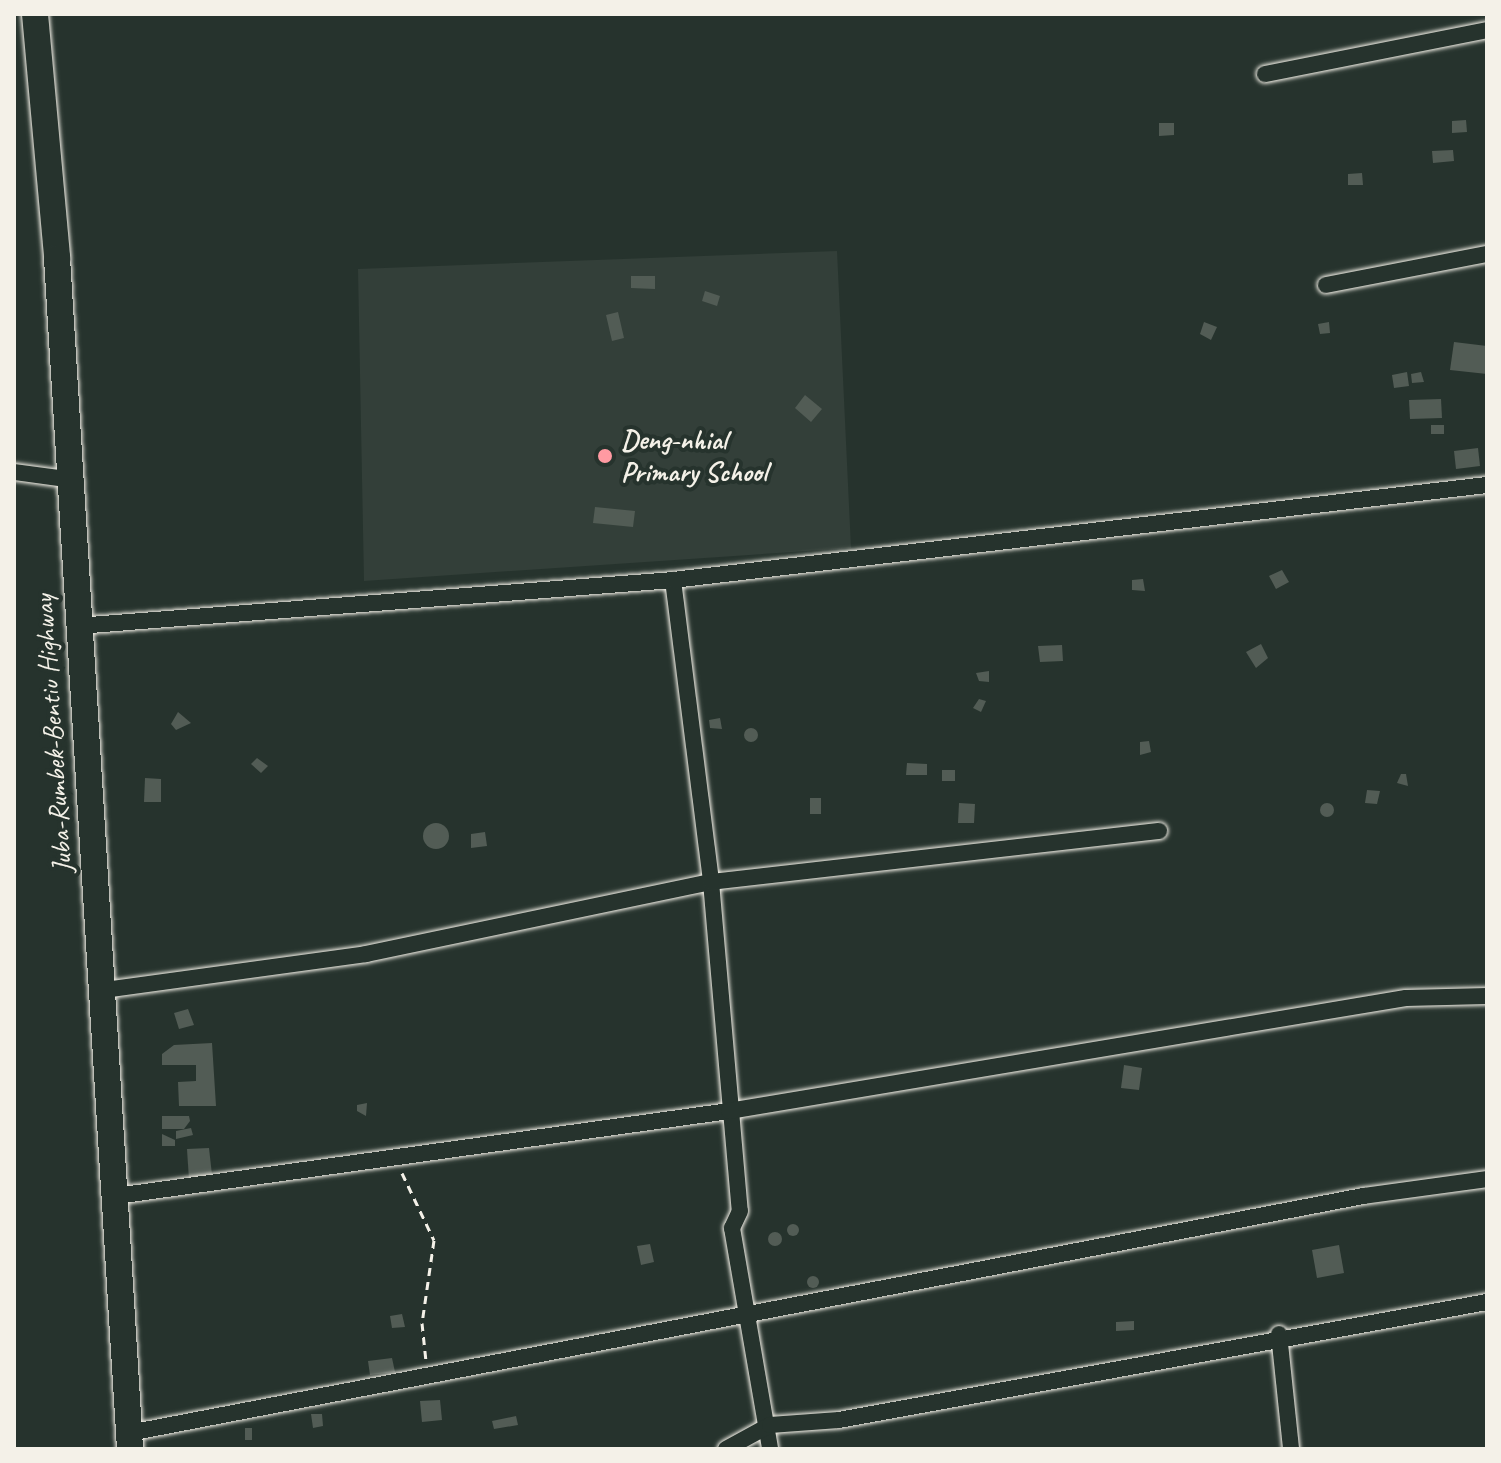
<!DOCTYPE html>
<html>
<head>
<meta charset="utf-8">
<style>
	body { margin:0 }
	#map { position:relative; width:1501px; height:1463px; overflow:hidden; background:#26332d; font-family:Caveat,sans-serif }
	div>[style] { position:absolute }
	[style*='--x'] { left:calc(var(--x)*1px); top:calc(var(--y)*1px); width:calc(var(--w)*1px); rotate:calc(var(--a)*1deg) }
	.built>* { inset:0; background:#333f39 }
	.building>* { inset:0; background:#525c55 }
	.round { border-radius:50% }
	.path>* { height:3px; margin-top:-1.5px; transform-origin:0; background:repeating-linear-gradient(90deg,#f4f1e8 0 8px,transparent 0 14px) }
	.roads { filter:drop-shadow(0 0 2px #f4f1e8) drop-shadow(0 0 2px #f4f1e8) }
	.minor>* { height:16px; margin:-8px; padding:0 8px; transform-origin:8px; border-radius:8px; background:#26332d }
	.primary>* { height:26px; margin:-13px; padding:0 13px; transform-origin:13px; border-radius:13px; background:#26332d }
	.dots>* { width:22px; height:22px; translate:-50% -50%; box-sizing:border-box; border:4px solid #26332d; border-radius:50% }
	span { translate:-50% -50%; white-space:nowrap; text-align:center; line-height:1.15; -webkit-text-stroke:8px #26332d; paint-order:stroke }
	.poi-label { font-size:28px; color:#f4f1e8; font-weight:700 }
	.left { translate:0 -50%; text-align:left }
	.street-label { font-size:28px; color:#f4f1e8 }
	.frame { position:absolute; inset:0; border:16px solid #f4f1e8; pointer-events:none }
</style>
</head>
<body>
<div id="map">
	<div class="built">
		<div style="clip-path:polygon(837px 251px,851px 548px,364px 581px,358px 269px)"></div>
	</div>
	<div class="building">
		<div style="clip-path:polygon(1466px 120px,1467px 132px,1452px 133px,1452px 121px)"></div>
		<div style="clip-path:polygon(1159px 123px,1174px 123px,1174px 135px,1159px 136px)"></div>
		<div style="clip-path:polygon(1453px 150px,1454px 161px,1433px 163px,1432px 151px)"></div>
		<div style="clip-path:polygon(1362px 173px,1363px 185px,1348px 185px,1348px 174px)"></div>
		<div style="clip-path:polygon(631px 276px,655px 276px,655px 289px,631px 288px)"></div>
		<div style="clip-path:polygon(705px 291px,720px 296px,717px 306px,702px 301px)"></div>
		<div style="clip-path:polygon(618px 312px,624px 338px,612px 341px,606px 315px)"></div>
		<div style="clip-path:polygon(1204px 322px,1217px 327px,1211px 340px,1200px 334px)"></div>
		<div style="clip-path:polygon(1329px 322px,1330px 333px,1320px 334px,1318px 324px)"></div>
		<div style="clip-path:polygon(1454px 342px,1487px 346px,1487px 374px,1450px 370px)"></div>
		<div style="clip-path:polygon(1407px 372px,1409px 386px,1394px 388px,1392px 375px)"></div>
		<div style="clip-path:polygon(1421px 372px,1424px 382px,1412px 383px,1411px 374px)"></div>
		<div style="clip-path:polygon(805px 395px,822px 409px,811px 422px,795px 408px)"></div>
		<div style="clip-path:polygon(1441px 399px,1442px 418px,1410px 419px,1409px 400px)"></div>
		<div style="clip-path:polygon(1431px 425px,1444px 425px,1444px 434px,1431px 434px)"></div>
		<div style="clip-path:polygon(1478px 448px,1480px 466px,1456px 469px,1454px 451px)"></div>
		<div style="clip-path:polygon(595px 507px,635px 511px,633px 527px,593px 523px)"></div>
		<div style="clip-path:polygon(1282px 570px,1289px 582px,1276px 589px,1269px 576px)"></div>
		<div style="clip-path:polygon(1143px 579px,1145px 591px,1132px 590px,1132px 580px)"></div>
		<div style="clip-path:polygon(1261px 644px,1268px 658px,1256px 668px,1246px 652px)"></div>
		<div style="clip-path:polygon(1062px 645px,1063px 661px,1040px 662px,1038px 646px)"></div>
		<div style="clip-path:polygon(989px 671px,989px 682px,979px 681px,976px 673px)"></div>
		<div style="clip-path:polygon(979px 699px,986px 701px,981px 712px,973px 708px)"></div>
		<div style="clip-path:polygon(178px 712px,191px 723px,176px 730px,171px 724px)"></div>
		<div style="clip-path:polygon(720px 718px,722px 729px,710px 728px,709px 720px)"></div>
		<div class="round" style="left:744px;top:728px;width:14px;height:14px"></div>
		<div style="clip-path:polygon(1149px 741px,1151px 752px,1140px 755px,1140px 742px)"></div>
		<div style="clip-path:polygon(257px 758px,268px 766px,261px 773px,251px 764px)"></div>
		<div style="clip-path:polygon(907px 763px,927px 764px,927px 775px,906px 775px)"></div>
		<div style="clip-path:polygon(942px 770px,955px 770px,955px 781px,942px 781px)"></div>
		<div style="clip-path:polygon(1401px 774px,1406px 774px,1408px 786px,1397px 783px)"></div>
		<div style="clip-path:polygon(145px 778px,161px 779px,161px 802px,144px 802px)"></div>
		<div style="clip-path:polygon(1367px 790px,1380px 791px,1377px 804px,1365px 803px)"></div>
		<div style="clip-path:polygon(810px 798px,821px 798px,821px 814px,810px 814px)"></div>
		<div class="round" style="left:1320px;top:803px;width:14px;height:14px"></div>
		<div style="clip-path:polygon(959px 803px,975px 804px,974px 823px,958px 823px)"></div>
		<div class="round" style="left:423px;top:823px;width:26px;height:26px"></div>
		<div style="clip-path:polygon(485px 832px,487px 846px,471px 848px,471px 834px)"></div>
		<div style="clip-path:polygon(188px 1009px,194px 1025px,179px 1029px,174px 1013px)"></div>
		<div style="clip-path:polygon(212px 1043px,216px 1106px,179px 1106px,178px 1082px,196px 1081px,196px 1065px,162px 1065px,162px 1054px,174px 1045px)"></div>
		<div style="clip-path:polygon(1124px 1065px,1142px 1068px,1139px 1090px,1121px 1088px)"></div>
		<div style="clip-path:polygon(367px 1103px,366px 1116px,357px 1111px,357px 1105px)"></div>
		<div style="clip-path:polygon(162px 1116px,189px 1116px,190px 1121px,184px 1129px,162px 1129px)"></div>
		<div style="clip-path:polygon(191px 1128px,193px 1135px,176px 1139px,176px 1131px)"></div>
		<div style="clip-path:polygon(162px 1134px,175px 1140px,175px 1146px,162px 1146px)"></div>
		<div style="clip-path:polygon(209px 1148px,212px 1175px,189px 1180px,187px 1149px)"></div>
		<div class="round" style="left:787px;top:1224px;width:12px;height:12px"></div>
		<div class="round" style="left:768px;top:1232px;width:14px;height:14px"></div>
		<div style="clip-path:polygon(650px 1244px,654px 1262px,641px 1265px,637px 1246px)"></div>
		<div style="clip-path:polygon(1339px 1245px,1344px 1273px,1317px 1278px,1312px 1250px)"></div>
		<div class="round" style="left:807px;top:1276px;width:12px;height:12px"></div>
		<div style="clip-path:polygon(402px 1314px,405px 1327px,392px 1328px,390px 1316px)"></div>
		<div style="clip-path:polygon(1134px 1321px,1134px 1330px,1116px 1331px,1116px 1322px)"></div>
		<div style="clip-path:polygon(392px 1358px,395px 1372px,370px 1375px,368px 1361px)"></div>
		<div style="clip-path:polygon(440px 1400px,442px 1420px,422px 1422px,420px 1401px)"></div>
		<div style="clip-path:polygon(311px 1414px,322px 1414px,323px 1426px,313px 1428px)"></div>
		<div style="clip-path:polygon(516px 1416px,518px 1425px,494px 1429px,492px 1421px)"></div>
		<div style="clip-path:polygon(245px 1428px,252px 1428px,252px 1440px,245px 1440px)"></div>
	</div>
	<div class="path">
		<div style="--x:402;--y:1173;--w:74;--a:64.5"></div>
		<div style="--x:434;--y:1240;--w:84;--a:98.2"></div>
		<div style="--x:422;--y:1323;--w:36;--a:84"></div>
	</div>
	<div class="roads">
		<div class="minor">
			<div style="--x:1265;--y:74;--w:226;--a:-11.2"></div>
			<div style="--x:1326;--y:285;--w:164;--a:-10.9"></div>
			<div style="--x:14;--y:472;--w:52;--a:7.7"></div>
			<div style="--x:673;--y:580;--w:304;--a:82.8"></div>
			<div style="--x:711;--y:882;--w:330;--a:85"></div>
			<div style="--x:740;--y:1211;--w:19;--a:115"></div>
			<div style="--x:732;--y:1228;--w:224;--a:80.2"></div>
			<div style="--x:77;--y:626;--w:598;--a:-4.41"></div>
			<div style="--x:673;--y:580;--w:820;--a:-6.66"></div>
			<div style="--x:104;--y:990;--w:264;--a:-7.8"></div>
			<div style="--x:366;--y:954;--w:352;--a:-11.8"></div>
			<div style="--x:711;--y:882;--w:451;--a:-6.5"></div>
			<div style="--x:116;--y:1196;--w:619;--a:-7.89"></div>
			<div style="--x:729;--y:1111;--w:686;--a:-9.48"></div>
			<div style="--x:1406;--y:998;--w:81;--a:-1.4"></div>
			<div style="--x:1279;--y:1334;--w:116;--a:84"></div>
			<div style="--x:129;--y:1433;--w:1257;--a:-10.87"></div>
			<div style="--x:1363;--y:1196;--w:125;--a:-7.8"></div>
			<div style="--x:726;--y:1449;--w:50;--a:-28.6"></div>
			<div style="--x:770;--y:1425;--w:69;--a:-4.1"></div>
			<div style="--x:839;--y:1420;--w:659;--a:-10.32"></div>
		</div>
		<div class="primary">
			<div style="--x:35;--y:14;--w:245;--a:84.8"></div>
			<div style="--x:57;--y:258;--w:1193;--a:86.49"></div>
		</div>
	</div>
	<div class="dots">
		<div style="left:605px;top:456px;background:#ff9aa2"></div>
	</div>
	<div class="poi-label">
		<span class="left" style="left:621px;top:456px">Deng-nhial<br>Primary School</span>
	</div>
	<div class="street-label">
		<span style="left:53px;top:734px;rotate:-94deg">Juba-Rumbek-Bentiu Highway</span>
	</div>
	<div class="frame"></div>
</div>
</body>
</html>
